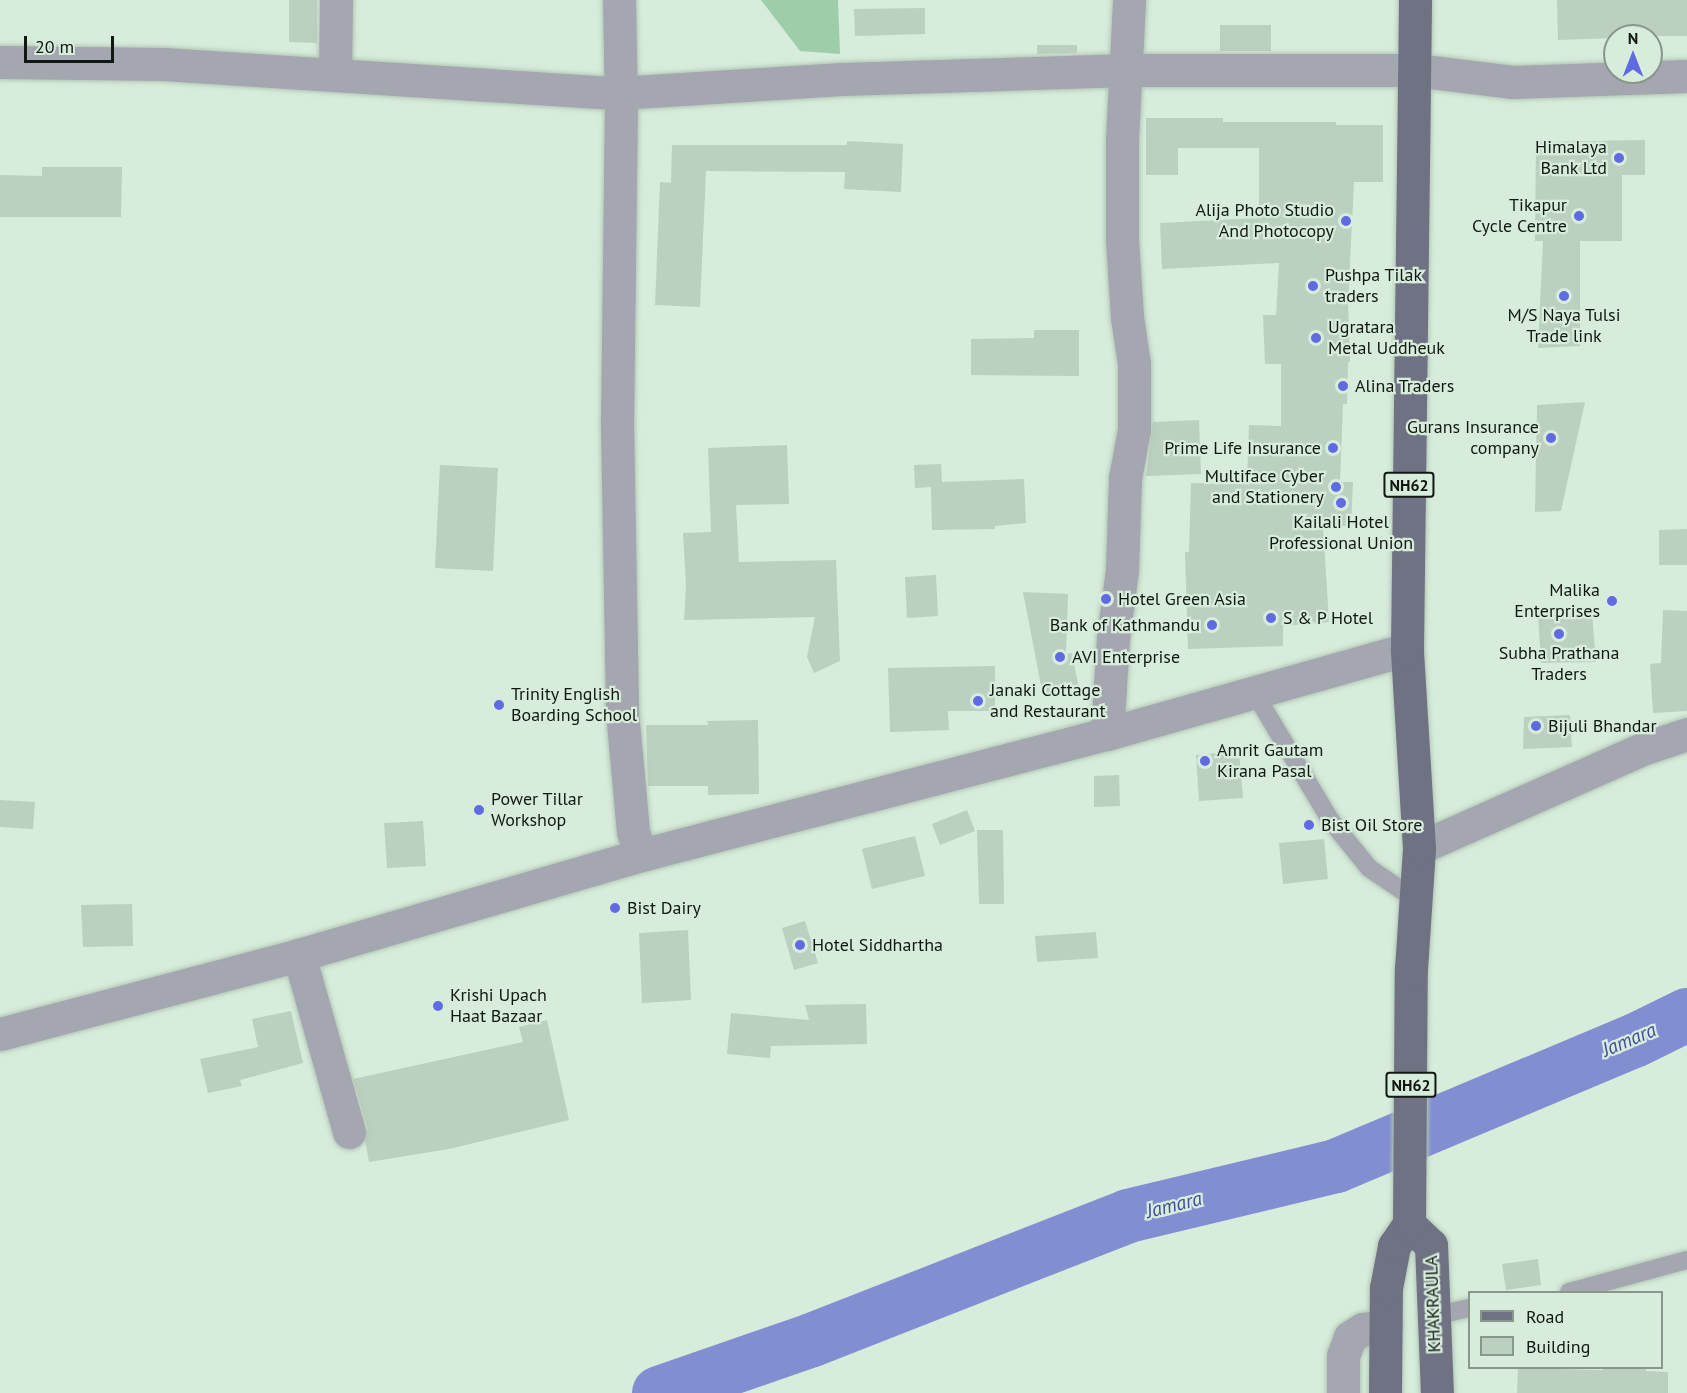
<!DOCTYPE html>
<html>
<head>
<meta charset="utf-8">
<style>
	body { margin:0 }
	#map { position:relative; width:1687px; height:1393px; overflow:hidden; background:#d7ecdb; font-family:"PT Sans",sans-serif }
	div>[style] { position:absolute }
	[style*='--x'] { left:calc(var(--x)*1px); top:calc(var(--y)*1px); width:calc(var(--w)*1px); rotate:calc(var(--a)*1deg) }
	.green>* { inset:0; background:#9ecea9 }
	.river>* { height:54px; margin:-27px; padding:0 27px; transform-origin:27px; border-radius:27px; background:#818ed1 }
	.building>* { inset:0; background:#bbd0bf }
	.roads { filter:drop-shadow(0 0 2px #b3c6b7) drop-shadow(0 0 2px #b3c6b7) }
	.service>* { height:18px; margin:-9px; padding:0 9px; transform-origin:9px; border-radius:9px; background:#a4a6b0 }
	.minor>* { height:33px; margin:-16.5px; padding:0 16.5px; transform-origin:16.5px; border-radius:16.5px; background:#a4a6b0 }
	.primary>* { height:33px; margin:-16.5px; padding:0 16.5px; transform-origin:16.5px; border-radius:16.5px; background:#6e7283 }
	.dots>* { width:16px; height:16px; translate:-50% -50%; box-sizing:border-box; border:3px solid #d7ecdb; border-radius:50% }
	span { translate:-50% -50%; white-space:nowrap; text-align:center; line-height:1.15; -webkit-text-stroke:4.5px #d7ecdb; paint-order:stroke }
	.shield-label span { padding:2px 4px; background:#d7ecdb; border:2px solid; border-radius:4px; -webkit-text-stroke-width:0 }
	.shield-label { font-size:16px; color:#111813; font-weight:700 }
	.poi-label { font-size:18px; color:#111813 }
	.right { translate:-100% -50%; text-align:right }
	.left { translate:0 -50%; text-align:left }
	.street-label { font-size:18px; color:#111813 }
	.water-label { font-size:20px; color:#434b9d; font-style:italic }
	.legend { position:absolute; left:1468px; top:1291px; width:195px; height:78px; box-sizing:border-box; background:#d7ecdb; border:2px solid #88978b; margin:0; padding:8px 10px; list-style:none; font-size:18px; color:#111813 }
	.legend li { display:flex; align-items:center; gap:12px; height:30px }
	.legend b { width:30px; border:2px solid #88978b }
	.north { position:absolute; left:1603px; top:24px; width:60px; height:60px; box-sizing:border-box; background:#d7ecdb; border:2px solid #88978b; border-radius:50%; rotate:0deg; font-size:16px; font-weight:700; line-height:24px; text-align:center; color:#111813 }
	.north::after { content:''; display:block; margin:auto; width:21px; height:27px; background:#606be3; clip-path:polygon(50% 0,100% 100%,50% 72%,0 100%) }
	.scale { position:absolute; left:24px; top:36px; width:90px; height:27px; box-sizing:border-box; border:3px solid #111813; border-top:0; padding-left:8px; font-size:18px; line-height:21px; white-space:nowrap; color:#111813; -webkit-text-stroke:4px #d7ecdb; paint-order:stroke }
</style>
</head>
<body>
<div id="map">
	<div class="green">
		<div style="clip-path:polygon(761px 0,838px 0,840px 54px,800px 51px)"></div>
	</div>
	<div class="river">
		<div style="--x:659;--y:1393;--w:162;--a:-19.1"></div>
		<div style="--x:812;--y:1340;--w:339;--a:-21.4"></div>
		<div style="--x:1128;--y:1216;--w:214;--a:-13.5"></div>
		<div style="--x:1336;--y:1166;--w:323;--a:-22.8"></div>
		<div style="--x:1634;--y:1041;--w:59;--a:-26.1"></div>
	</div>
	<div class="building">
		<div style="clip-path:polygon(289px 0,317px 0,317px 43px,289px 42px)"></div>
		<div style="clip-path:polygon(1557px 0,1687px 0,1687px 36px,1615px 36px,1615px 38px,1558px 40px)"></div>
		<div style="clip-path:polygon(925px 8px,925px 34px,855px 36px,854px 9px)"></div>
		<div style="clip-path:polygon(1220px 25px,1271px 25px,1271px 51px,1220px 51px)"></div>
		<div style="clip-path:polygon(1037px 45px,1077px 45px,1077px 53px,1037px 54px)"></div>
		<div style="clip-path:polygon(1146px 118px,1223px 118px,1223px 122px,1336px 122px,1336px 125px,1383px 125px,1383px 182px,1354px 182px,1348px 303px,1350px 362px,1348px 362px,1347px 404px,1343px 404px,1340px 482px,1353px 482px,1351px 526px,1323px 526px,1329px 622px,1283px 626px,1283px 646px,1188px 649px,1185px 552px,1189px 552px,1191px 483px,1247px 484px,1249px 425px,1281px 426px,1281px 364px,1265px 364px,1263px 315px,1276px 315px,1279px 263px,1162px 269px,1160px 223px,1259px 218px,1259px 148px,1178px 148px,1178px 175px,1146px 175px)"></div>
		<div style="clip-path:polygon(1645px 140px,1645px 175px,1622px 175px,1622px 241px,1580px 241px,1580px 346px,1538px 348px,1543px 241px,1535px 241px,1536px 142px)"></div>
		<div style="clip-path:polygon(847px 141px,903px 144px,901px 192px,844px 189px,845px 172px,706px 171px,700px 307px,655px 305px,660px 182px,671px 183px,672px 145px,847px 145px)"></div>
		<div style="clip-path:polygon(42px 167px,122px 167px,121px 217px,0 217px,0 175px,42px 176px)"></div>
		<div style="clip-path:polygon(1034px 330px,1079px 330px,1079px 376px,971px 375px,971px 339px,1034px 338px)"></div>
		<div style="clip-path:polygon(1585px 402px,1561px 511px,1535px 512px,1537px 405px)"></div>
		<div style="clip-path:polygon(1199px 420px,1201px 474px,1146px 476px,1153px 422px)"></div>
		<div style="clip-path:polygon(787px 445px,789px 504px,736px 505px,739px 562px,836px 560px,840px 661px,814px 673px,807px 657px,815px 617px,684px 620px,686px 585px,683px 533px,711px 532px,708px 448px)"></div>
		<div style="clip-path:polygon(941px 464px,942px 482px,1024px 479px,1026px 523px,995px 526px,995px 529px,932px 530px,931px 487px,915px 488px,914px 465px)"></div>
		<div style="clip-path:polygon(440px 465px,498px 468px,493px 571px,435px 568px)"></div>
		<div style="clip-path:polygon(1687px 529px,1687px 565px,1659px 565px,1659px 530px)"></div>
		<div style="clip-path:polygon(936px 575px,938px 616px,907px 618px,905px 577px)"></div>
		<div style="clip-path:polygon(1023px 592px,1068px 594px,1066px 654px,1072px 653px,1079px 689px,1043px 696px)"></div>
		<div style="clip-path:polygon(1663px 610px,1687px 611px,1687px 711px,1653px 713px,1650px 664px,1661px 663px)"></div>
		<div style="clip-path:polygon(1592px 614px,1596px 662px,1541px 663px,1538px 615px)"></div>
		<div style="clip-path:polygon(995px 666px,995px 711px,948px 711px,949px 730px,890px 732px,888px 668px)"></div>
		<div style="clip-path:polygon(1570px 715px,1572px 747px,1523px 749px,1524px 717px)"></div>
		<div style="clip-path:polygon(758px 720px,759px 794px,708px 795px,708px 786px,648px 786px,646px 725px,708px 725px,707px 721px)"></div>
		<div style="clip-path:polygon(1239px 751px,1243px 798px,1199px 801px,1196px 755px)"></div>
		<div style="clip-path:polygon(1119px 775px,1120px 806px,1094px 807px,1094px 776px)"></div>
		<div style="clip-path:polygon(0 800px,35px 802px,33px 829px,0 827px)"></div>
		<div style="clip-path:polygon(967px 810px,975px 831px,940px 845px,932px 824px)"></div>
		<div style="clip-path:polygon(423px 821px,426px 866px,387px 868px,384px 823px)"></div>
		<div style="clip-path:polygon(977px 830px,1003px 830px,1004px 904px,979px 904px)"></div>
		<div style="clip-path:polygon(915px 836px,925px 876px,872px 889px,862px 849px)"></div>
		<div style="clip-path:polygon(1324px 839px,1328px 879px,1283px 884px,1279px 843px)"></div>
		<div style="clip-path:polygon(132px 904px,133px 946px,83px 947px,81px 905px)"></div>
		<div style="clip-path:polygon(805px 921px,818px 963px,794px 970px,782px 928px)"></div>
		<div style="clip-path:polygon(688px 930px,691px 1000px,642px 1003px,639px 933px)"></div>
		<div style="clip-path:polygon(1096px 932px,1098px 958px,1037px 962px,1035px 936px)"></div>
		<div style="clip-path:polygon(866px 1004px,867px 1044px,771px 1046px,770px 1058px,727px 1054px,731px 1013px,809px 1020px,805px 1005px)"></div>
		<div style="clip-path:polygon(291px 1011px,303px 1063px,240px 1080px,242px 1086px,208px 1093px,200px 1059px,258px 1047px,252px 1019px)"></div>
		<div style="clip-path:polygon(547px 1020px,569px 1120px,449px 1149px,369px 1162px,365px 1140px,367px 1127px,353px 1079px,523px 1042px,519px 1027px)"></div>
		<div style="clip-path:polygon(1538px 1259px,1541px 1285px,1506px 1290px,1502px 1264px)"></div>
		<div style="clip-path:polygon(1518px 1368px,1603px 1370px,1603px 1368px,1646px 1368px,1646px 1371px,1668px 1372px,1668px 1393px,1517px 1393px)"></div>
	</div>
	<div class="roads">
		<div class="service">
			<div style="--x:1254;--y:692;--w:150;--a:59.2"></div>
			<div style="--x:1331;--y:821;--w:60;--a:51"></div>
			<div style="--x:1369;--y:868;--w:57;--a:34.2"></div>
			<div style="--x:1569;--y:1292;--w:122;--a:-15.2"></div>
			<div style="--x:1434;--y:1316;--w:37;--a:-13"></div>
		</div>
		<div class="minor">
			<div style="--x:619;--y:0;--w:101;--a:88.9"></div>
			<div style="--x:621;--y:101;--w:320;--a:90.7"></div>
			<div style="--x:617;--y:421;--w:290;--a:89"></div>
			<div style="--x:622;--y:711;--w:121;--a:84.8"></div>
			<div style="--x:633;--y:832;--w:13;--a:72"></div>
			<div style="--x:637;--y:844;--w:13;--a:51"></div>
			<div style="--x:0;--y:62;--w:164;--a:0.7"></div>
			<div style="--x:164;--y:64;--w:455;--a:3.7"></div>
			<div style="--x:618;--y:93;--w:224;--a:-3.6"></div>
			<div style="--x:842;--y:79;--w:285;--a:-1.8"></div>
			<div style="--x:1127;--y:70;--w:288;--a:0"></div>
			<div style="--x:1415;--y:70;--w:99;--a:7"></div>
			<div style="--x:1513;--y:82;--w:174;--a:-2"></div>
			<div style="--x:335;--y:75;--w:75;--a:-89.2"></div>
			<div style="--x:1107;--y:734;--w:95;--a:-86.4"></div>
			<div style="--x:1113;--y:639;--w:70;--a:-82.6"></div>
			<div style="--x:1122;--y:570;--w:92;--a:-88.1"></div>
			<div style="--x:1125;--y:478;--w:49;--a:-79.4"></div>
			<div style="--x:1134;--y:430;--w:66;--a:-90"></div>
			<div style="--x:1134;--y:364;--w:48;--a:-98.5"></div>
			<div style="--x:1127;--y:317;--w:78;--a:-93.7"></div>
			<div style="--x:1122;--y:239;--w:99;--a:-90"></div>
			<div style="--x:1122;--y:140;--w:140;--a:-87.1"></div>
			<div style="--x:1419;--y:848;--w:247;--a:-23.9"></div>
			<div style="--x:1645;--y:748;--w:44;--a:-18.4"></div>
			<div style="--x:299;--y:955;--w:184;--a:74.2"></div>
			<div style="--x:0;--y:1034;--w:309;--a:-14.8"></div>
			<div style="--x:299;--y:955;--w:360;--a:-16.3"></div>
			<div style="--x:645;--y:854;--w:477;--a:-14.6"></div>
			<div style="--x:1107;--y:734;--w:312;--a:-15.8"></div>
			<div style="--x:1343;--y:1393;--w:37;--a:-90"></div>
			<div style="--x:1343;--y:1356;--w:20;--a:-70"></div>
			<div style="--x:1350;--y:1337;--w:15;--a:-32"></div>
			<div style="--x:1363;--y:1329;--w:23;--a:-7"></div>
		</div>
		<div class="primary">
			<div style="--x:1409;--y:1224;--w:30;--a:44"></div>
			<div style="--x:1431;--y:1245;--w:148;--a:87.7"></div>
			<div style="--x:1385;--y:1393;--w:105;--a:-89.5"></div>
			<div style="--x:1386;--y:1288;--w:43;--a:-79.2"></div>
			<div style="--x:1394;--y:1246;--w:27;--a:-56"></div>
			<div style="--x:1409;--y:1224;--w:255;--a:-89.6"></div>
			<div style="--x:1411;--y:969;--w:121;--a:-86.2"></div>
			<div style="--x:1419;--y:848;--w:199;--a:-93.5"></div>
			<div style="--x:1407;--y:649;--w:649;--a:-89.29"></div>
		</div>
	</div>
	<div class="dots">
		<div style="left:1619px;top:158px;background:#606be3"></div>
		<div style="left:1579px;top:216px;background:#606be3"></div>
		<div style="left:1346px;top:221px;background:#606be3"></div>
		<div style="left:1313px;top:286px;background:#606be3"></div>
		<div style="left:1564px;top:296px;background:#606be3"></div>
		<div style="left:1316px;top:338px;background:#606be3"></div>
		<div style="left:1343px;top:386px;background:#606be3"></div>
		<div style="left:1551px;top:438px;background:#606be3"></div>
		<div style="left:1333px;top:448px;background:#606be3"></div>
		<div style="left:1336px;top:487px;background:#606be3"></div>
		<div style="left:1341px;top:503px;background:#606be3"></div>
		<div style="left:1106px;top:599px;background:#606be3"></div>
		<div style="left:1612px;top:601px;background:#606be3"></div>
		<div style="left:1271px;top:618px;background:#606be3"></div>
		<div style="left:1212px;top:625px;background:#606be3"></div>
		<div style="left:1559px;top:634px;background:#606be3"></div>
		<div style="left:1060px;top:657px;background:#606be3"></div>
		<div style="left:978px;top:701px;background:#606be3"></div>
		<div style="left:499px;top:705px;background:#606be3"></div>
		<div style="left:1536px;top:726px;background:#606be3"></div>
		<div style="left:1205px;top:761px;background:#606be3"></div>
		<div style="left:479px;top:810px;background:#606be3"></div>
		<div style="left:1309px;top:825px;background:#606be3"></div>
		<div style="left:615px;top:908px;background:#606be3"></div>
		<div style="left:800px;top:945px;background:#606be3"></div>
		<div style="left:438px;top:1006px;background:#606be3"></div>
	</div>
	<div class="shield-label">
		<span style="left:1409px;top:485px">NH62</span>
		<span style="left:1411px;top:1085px">NH62</span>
	</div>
	<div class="poi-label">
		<span class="right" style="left:1607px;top:158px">Himalaya<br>Bank Ltd</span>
		<span class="right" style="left:1567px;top:216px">Tikapur<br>Cycle Centre</span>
		<span class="right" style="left:1334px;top:221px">Alija Photo Studio<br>And Photocopy</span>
		<span class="left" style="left:1325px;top:286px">Pushpa Tilak<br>traders</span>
		<span style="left:1564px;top:326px">M/S Naya Tulsi<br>Trade link</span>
		<span class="left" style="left:1328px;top:338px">Ugratara<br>Metal Uddheuk</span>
		<span class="left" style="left:1355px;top:386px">Alina Traders</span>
		<span class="right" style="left:1539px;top:438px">Gurans Insurance<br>company</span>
		<span class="right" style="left:1321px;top:448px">Prime Life Insurance</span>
		<span class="right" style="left:1324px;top:487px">Multiface Cyber<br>and Stationery</span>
		<span style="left:1341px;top:533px">Kailali Hotel<br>Professional Union</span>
		<span class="right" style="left:1600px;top:601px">Malika<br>Enterprises</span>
		<span class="left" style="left:1118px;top:599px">Hotel Green Asia</span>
		<span class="left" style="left:1283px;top:618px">S &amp; P Hotel</span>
		<span class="right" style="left:1200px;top:625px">Bank of Kathmandu</span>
		<span style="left:1559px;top:664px">Subha Prathana<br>Traders</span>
		<span class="left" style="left:1072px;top:657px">AVI Enterprise</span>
		<span class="left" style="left:990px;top:701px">Janaki Cottage<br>and Restaurant</span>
		<span class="left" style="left:511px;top:705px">Trinity English<br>Boarding School</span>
		<span class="left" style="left:1548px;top:726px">Bijuli Bhandar</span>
		<span class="left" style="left:1217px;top:761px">Amrit Gautam<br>Kirana Pasal</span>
		<span class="left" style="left:491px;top:810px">Power Tillar<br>Workshop</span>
		<span class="left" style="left:1321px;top:825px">Bist Oil Store</span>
		<span class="left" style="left:627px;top:908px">Bist Dairy</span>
		<span class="left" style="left:812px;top:945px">Hotel Siddhartha</span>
		<span class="left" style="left:450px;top:1006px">Krishi Upach<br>Haat Bazaar</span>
	</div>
	<div class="street-label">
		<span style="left:1433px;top:1304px;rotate:-92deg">KHAKRAULA</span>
	</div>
	<div class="water-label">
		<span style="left:1629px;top:1040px;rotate:-23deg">Jamara</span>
		<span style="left:1174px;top:1205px;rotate:-14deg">Jamara</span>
	</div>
	<ul class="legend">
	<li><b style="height:8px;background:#6e7283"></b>Road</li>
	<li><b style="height:16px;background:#bbd0bf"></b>Building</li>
	</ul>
	<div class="north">N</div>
	<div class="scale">20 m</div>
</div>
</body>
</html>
